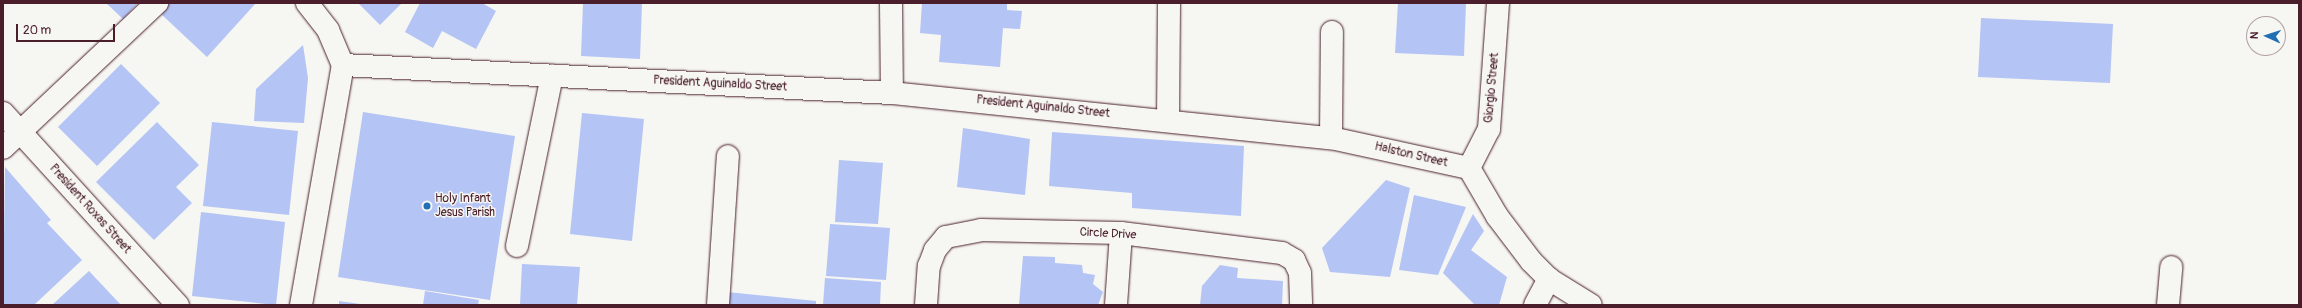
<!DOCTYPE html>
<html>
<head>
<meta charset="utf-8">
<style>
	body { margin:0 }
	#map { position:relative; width:2302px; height:308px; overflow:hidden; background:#f6f6f2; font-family:Pangolin,sans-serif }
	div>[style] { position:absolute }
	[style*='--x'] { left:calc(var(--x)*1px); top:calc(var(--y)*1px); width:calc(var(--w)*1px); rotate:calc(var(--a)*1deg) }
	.building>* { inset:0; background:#b4c4f4 }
	.roads { filter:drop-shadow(0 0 1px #4a1f2b) drop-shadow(0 0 1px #4a1f2b) }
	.minor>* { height:22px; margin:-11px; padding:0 11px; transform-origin:11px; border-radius:11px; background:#f6f6f2 }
	.dots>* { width:11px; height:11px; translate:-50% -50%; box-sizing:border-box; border:2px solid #f6f6f2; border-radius:50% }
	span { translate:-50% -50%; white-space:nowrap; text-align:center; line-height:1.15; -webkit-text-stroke:3px #f6f6f2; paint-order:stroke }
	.street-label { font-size:12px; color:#4a1f2b }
	.poi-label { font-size:12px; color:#4a1f2b }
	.left { translate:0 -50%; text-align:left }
	.frame { position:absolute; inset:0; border:4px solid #4a1f2b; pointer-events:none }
	.north { position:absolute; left:2246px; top:16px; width:40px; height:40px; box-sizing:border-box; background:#f6f6f2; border:1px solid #b1a0a2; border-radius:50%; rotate:273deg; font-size:11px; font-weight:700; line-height:16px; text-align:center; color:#4a1f2b }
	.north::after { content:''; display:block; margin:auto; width:14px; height:18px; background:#1f6fb2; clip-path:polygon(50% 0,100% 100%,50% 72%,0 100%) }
	.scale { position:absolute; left:16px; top:24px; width:99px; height:18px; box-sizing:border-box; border:2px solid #4a1f2b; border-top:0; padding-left:5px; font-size:12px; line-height:14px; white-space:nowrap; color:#4a1f2b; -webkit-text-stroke:3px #f6f6f2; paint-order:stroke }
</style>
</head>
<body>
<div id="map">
	<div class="building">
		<div style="clip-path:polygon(106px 3px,138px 3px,123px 19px)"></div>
		<div style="clip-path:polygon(169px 3px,256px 3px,207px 57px,160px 13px)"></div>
		<div style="clip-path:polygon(358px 3px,402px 3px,380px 25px)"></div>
		<div style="clip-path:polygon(420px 3px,482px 3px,496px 11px,476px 49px,442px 31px,433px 48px,405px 32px)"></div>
		<div style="clip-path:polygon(583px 3px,642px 3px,640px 59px,581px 56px)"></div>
		<div style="clip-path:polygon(922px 3px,1007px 3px,1007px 10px,1022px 11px,1020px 29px,1003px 28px,1000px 67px,939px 62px,941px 35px,920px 33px)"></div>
		<div style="clip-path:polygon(1398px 3px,1466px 3px,1464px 56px,1395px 53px)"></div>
		<div style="clip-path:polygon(1981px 18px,2113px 24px,2110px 83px,1978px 77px)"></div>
		<div style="clip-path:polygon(303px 45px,308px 78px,304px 123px,254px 121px,256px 89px)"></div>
		<div style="clip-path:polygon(121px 64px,160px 103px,97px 166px,58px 127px)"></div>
		<div style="clip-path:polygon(363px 112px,515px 136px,490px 300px,338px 277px)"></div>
		<div style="clip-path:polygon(582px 113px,644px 119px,632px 241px,570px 234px)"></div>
		<div style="clip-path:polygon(157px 122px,199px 165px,176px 187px,192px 203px,154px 240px,96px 182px)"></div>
		<div style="clip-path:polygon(212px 122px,298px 131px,289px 215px,203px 206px)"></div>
		<div style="clip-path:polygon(963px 128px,1030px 139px,1025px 195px,957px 187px)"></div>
		<div style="clip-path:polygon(1052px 132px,1244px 146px,1241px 216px,1132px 208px,1132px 193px,1049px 186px)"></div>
		<div style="clip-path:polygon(839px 160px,883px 163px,878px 224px,835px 222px)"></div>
		<div style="clip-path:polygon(5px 167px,51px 220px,47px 223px,82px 260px,34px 305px,3px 305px)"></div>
		<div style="clip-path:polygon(1386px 180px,1410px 188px,1390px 277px,1330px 272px,1322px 248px)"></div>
		<div style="clip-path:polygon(1414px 195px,1466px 207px,1438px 275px,1399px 270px)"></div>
		<div style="clip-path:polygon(201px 212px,285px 222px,276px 305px,192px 296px)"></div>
		<div style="clip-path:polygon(1473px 214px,1484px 231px,1471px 250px,1507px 277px,1499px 305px,1475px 305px,1443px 273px)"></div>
		<div style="clip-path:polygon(830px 224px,890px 228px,886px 280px,826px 276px)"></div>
		<div style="clip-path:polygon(1023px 256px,1055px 257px,1055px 263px,1082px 265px,1083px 273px,1095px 275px,1093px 284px,1103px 292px,1098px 305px,1019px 305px)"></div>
		<div style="clip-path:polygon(522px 264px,580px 267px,577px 305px,520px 305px)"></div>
		<div style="clip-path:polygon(1220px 265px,1238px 268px,1237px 278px,1283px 281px,1282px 305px,1200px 305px,1202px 286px)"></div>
		<div style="clip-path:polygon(89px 271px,121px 305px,52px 305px)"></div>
		<div style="clip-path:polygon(825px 278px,881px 282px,880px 305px,823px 305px)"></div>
		<div style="clip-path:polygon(425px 291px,479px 300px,478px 305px,423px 305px)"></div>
		<div style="clip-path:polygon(727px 292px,816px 301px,816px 305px,726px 305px)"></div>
		<div style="clip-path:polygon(339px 301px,360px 304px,360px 305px,339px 305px)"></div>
	</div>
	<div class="roads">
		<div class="minor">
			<div style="--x:307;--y:3;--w:34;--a:52"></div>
			<div style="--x:328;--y:30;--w:38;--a:67"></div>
			<div style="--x:891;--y:3;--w:90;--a:89.4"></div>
			<div style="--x:343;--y:65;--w:550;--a:2.92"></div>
			<div style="--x:892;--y:93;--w:441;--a:5.9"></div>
			<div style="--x:1331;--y:138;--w:141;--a:12.3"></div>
			<div style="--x:1469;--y:168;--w:56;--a:59.7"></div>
			<div style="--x:1497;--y:216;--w:56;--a:52.9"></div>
			<div style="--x:1531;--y:261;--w:25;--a:45"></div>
			<div style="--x:1549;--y:279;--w:49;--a:31.8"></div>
			<div style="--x:3;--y:113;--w:260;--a:47.7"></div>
			<div style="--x:1168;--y:119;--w:116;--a:-89.5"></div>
			<div style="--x:1331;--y:138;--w:106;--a:-89.5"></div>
			<div style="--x:3;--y:148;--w:212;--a:-43.3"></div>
			<div style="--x:1469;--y:168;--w:44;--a:-62.9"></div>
			<div style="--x:1489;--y:129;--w:126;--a:-85.9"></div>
			<div style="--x:517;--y:246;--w:174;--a:-78.4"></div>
			<div style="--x:301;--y:305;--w:244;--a:-80.1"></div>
			<div style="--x:718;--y:305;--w:149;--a:-86.2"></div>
			<div style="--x:926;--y:305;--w:39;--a:-86"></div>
			<div style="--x:929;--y:266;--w:17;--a:-69"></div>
			<div style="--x:935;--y:250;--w:17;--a:-50"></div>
			<div style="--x:946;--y:237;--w:36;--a:-11"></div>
			<div style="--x:981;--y:230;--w:140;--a:1.2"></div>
			<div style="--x:1121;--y:233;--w:162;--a:7.1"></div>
			<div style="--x:1282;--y:253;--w:14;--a:30"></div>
			<div style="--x:1294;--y:260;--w:14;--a:65"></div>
			<div style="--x:1300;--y:273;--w:32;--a:88"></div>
			<div style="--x:1116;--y:305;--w:72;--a:-86"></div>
			<div style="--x:1535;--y:305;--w:30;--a:-62"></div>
			<div style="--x:2168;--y:305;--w:38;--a:-85"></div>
		</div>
	</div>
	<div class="dots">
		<div style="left:427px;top:206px;background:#1f6fb2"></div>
	</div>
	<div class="street-label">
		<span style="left:720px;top:84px;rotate:3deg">President Aguinaldo Street</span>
		<span style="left:1492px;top:88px;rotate:-85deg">Giorgio Street</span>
		<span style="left:1043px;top:107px;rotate:6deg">President Aguinaldo Street</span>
		<span style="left:1411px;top:155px;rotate:13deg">Halston Street</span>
		<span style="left:90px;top:209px;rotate:48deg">President Roxas Street</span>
		<span style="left:1108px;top:234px;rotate:3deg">Circle Drive</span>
	</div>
	<div class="poi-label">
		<span class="left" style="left:435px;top:206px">Holy Infant<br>Jesus Parish</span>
	</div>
	<div class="frame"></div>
	<div class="north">N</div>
	<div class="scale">20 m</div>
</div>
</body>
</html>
